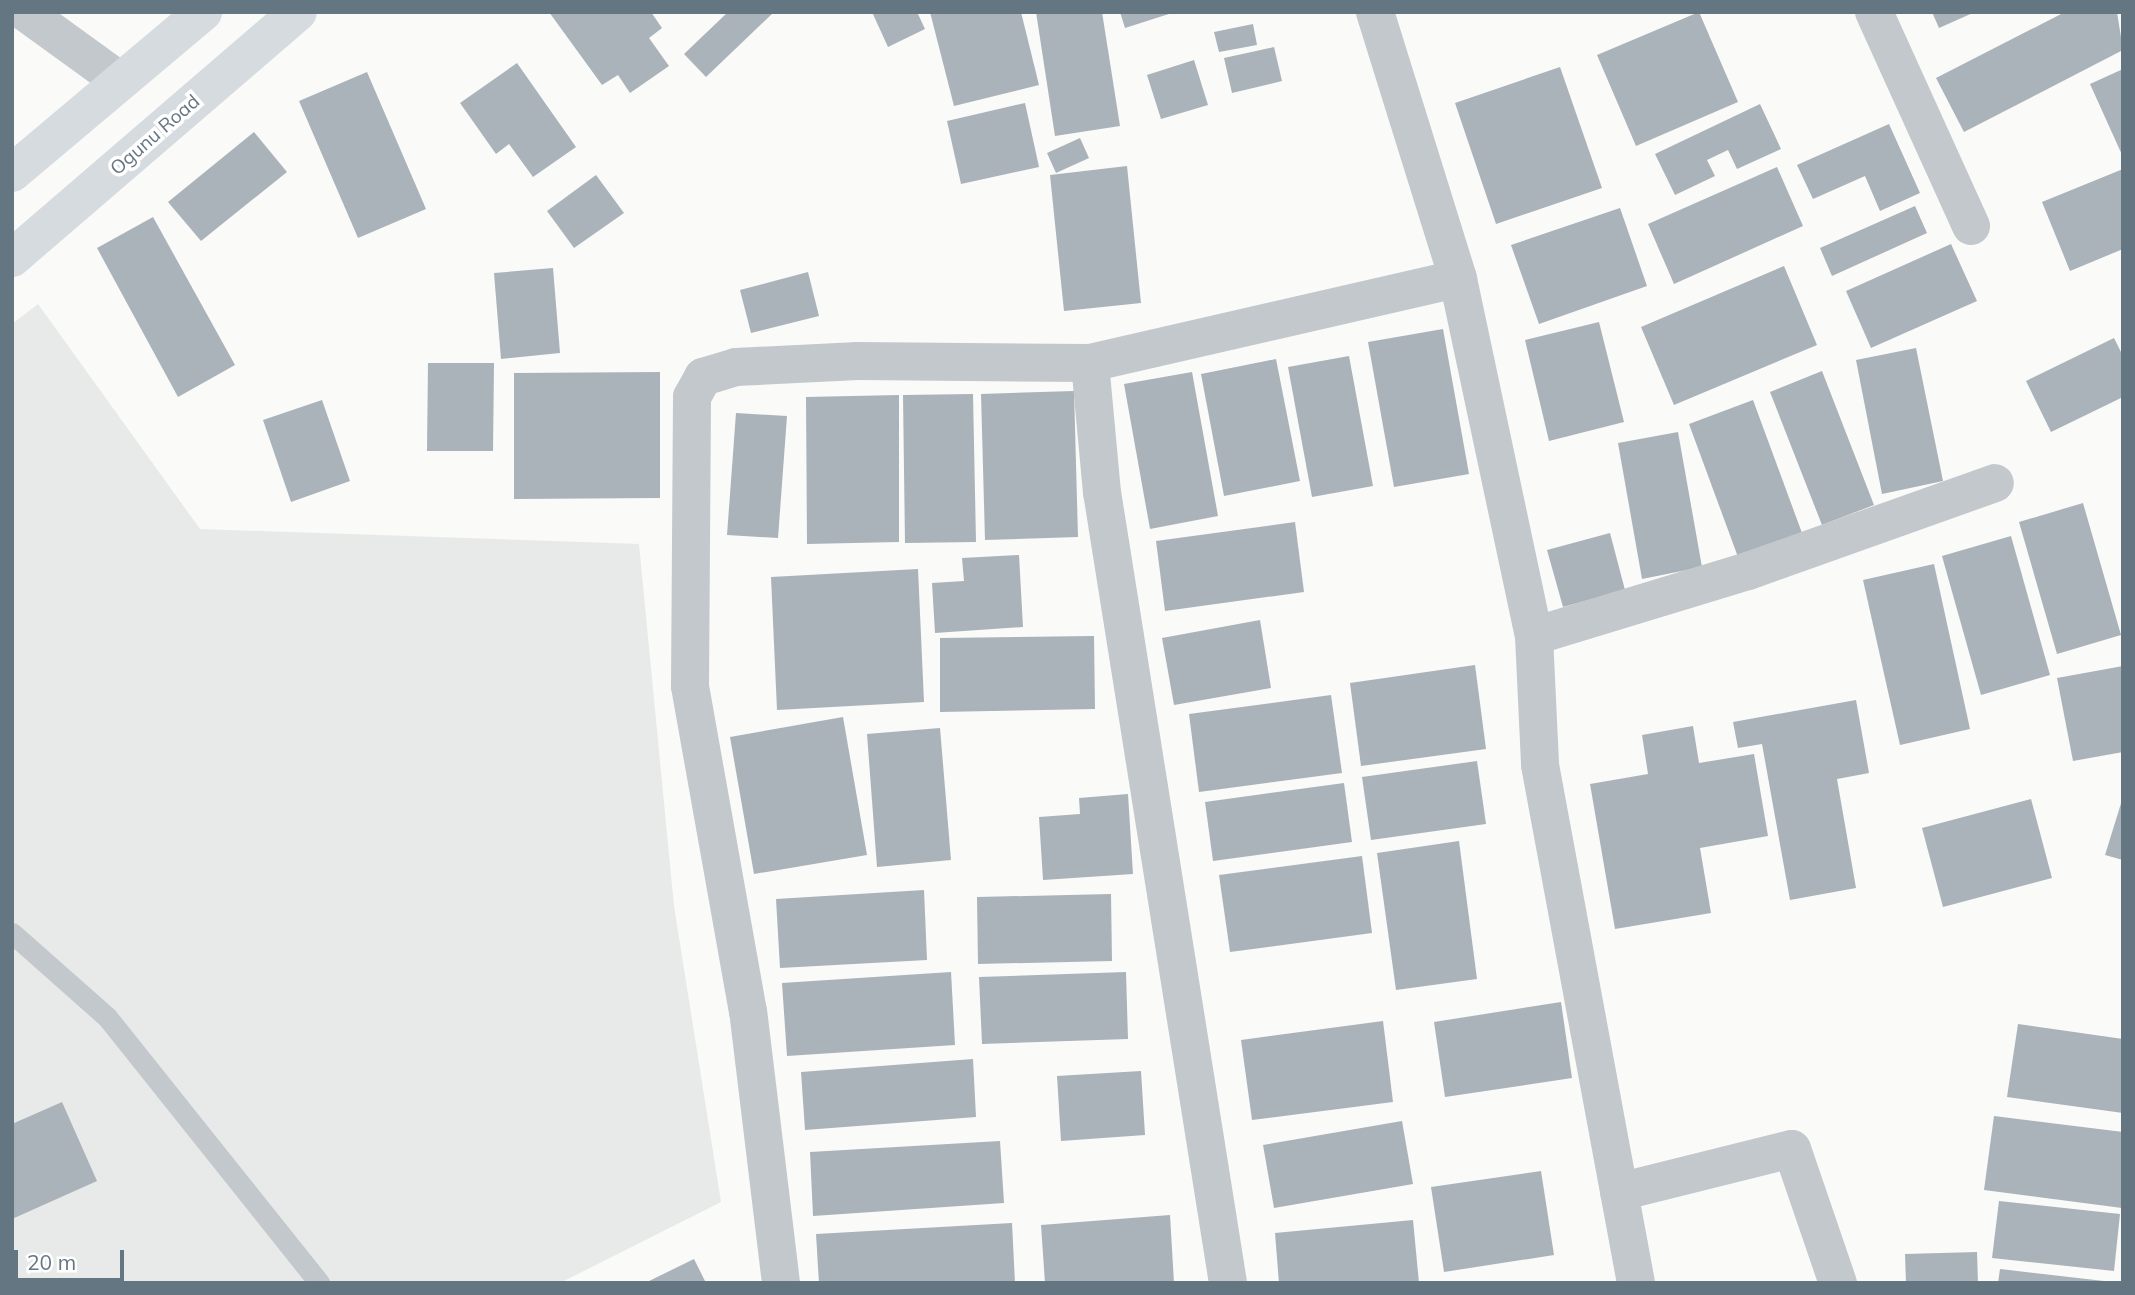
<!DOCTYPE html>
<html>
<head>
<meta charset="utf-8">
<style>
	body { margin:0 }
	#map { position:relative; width:2135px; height:1295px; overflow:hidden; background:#fafaf8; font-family:Mulish,sans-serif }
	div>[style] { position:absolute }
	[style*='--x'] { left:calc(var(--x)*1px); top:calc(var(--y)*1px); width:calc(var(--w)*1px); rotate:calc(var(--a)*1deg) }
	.built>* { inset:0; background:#e8e9e9 }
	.building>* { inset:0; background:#aab3b9 }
	.lane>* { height:21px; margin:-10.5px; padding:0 10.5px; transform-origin:10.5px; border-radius:10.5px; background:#c3c8cc }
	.street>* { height:38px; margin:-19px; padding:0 19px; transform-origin:19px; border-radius:19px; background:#c3c8cc }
	.secondary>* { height:38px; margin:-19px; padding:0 19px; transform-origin:19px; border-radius:19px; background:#d6dbdf }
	span { translate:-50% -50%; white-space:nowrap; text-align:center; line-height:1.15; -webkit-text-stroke:7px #fff; paint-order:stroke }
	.street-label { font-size:19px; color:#657683 }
	.frame { position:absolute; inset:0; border:14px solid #657683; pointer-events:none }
	.scale { position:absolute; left:14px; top:1250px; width:110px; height:32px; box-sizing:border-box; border:4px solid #657683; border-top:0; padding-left:9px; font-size:21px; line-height:24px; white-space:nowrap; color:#657683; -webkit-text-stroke:5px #fff; paint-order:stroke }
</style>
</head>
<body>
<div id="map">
	<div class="built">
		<div style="clip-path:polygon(38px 304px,200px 529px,639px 544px,674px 906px,721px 1202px,560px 1283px,12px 1283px,12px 324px)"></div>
	</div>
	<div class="building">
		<div style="clip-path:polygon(549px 12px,651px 12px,662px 28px,649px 38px,669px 66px,630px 93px,618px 75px,602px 85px)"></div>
		<div style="clip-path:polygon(728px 12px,774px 12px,706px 77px,684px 54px)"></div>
		<div style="clip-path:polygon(872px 12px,917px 12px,925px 29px,888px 47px)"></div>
		<div style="clip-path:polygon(930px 12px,1021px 12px,1039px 85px,954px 106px)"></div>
		<div style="clip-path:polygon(1036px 12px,1102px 12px,1120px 126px,1055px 136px)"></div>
		<div style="clip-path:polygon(1120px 12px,1172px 12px,1172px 13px,1125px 28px)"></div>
		<div style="clip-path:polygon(1699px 12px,1738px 102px,1636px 146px,1597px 55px)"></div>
		<div style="clip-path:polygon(1932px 12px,1975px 12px,1939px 28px)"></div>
		<div style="clip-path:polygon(2065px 12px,2117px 12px,2123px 50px,1964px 132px,1936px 78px)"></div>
		<div style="clip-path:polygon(1253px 24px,1257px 45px,1219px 52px,1214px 32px)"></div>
		<div style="clip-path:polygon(1274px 47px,1282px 81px,1232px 93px,1224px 58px)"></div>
		<div style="clip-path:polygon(1194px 60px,1208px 105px,1161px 119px,1147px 75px)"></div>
		<div style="clip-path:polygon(517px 63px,576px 147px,533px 177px,509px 144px,496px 154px,460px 103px)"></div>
		<div style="clip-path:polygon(1560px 67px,1602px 188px,1496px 224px,1455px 103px)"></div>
		<div style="clip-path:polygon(2123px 69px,2123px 157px,2090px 84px)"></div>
		<div style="clip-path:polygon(367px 72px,426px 209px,358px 238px,299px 101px)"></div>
		<div style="clip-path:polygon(1025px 103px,1039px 167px,961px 184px,947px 121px)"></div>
		<div style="clip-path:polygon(1760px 104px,1781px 149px,1737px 169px,1728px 150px,1707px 160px,1715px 176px,1675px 195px,1655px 154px)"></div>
		<div style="clip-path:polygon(1889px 124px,1920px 193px,1880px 211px,1865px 176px,1813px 199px,1797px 165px)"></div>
		<div style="clip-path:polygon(254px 132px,287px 172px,201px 241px,168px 202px)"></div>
		<div style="clip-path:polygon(1080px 138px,1089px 158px,1056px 173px,1047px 153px)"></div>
		<div style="clip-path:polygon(1127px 166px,1141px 303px,1064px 311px,1050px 175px)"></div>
		<div style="clip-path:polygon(1777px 167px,1803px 226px,1674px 284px,1648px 224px)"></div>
		<div style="clip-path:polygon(2123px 169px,2123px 249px,2070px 271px,2042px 202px)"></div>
		<div style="clip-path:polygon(596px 175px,624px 213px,574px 248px,547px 211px)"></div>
		<div style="clip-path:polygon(1915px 206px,1927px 233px,1832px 276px,1820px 248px)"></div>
		<div style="clip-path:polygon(1620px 208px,1647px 286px,1539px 324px,1511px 245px)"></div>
		<div style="clip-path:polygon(153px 217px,235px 365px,178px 397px,97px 248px)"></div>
		<div style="clip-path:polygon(1951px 244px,1977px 301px,1871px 348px,1846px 291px)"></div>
		<div style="clip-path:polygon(1784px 266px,1817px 345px,1674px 405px,1641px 327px)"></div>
		<div style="clip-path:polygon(553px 268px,560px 353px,501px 359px,494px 273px)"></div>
		<div style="clip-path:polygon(808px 272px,819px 316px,751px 333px,740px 290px)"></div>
		<div style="clip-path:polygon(1599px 322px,1624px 422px,1549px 441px,1525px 340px)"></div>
		<div style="clip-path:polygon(1443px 329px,1469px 474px,1394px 487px,1368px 342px)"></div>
		<div style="clip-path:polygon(2114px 338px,2123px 356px,2123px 397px,2051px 432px,2026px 381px)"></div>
		<div style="clip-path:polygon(1916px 348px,1943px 481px,1882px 494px,1856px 360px)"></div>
		<div style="clip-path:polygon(1349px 356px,1373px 486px,1312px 497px,1288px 367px)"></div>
		<div style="clip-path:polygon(1276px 359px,1300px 481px,1224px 496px,1201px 374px)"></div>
		<div style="clip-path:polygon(428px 363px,494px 363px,493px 451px,427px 451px)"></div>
		<div style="clip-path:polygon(1822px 371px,1874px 505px,1822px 525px,1770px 392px)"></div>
		<div style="clip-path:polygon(660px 372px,660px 498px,514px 499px,514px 373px)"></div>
		<div style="clip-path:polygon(1192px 372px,1218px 516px,1150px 529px,1124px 384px)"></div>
		<div style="clip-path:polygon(1074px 391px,1078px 537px,985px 540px,981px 394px)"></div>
		<div style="clip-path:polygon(973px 394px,976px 542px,905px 543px,903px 395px)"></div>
		<div style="clip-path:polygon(899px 395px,899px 542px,807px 544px,806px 397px)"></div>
		<div style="clip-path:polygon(322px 400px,350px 481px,291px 502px,263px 420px)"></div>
		<div style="clip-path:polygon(1753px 400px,1802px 533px,1738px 557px,1689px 424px)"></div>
		<div style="clip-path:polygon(736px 413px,787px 416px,778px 538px,727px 535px)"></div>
		<div style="clip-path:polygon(1678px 432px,1702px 567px,1642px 579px,1618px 443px)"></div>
		<div style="clip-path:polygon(2083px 503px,2121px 635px,2057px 654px,2019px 522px)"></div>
		<div style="clip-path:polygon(1295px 522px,1304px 592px,1165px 611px,1156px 541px)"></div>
		<div style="clip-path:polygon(1610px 533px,1625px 590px,1563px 607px,1547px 550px)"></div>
		<div style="clip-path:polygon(2011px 536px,2050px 675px,1981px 695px,1942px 556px)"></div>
		<div style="clip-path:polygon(1019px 555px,1023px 627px,935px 633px,932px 583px,964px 581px,962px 558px)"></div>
		<div style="clip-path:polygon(1934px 564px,1970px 729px,1900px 745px,1863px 580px)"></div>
		<div style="clip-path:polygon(918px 569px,924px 702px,777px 710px,771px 577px)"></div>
		<div style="clip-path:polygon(1260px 620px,1271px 688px,1174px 705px,1162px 638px)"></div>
		<div style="clip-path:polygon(1094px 636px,1095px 709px,940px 712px,940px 638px)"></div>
		<div style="clip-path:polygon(1475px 665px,1486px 749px,1361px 766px,1350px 683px)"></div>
		<div style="clip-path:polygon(2123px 666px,2123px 752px,2073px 761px,2057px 678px)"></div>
		<div style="clip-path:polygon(1331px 695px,1342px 773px,1199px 792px,1189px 714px)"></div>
		<div style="clip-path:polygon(1856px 700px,1869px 773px,1837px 779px,1856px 888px,1790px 900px,1762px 744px,1738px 748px,1733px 722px)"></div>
		<div style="clip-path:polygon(843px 717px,867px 855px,754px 874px,730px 737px)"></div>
		<div style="clip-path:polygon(1693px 726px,1699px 763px,1754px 754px,1768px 836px,1700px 848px,1711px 913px,1615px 929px,1590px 784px,1648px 774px,1642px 735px)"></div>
		<div style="clip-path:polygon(940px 728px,951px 860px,877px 867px,867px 734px)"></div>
		<div style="clip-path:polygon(1477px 761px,1486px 824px,1371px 840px,1362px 777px)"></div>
		<div style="clip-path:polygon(1344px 783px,1352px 842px,1213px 861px,1205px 802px)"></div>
		<div style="clip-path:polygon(1128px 794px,1133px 874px,1043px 880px,1039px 817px,1080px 814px,1079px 798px)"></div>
		<div style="clip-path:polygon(2123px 797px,2123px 860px,2105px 855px)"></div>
		<div style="clip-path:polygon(2031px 799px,2052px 878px,1943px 907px,1922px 828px)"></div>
		<div style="clip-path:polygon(1459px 841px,1477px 979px,1396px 990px,1377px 853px)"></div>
		<div style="clip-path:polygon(1362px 856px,1372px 933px,1230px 952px,1219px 875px)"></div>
		<div style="clip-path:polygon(924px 890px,927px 960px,780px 968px,776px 899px)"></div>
		<div style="clip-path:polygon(1111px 894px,1112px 961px,978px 964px,977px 897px)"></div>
		<div style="clip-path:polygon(951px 972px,955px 1045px,787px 1056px,782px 983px)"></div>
		<div style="clip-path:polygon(1126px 972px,1128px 1039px,982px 1044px,979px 977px)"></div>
		<div style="clip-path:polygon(1561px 1002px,1572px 1078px,1445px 1097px,1434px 1022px)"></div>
		<div style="clip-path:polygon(1383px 1021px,1393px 1102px,1252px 1120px,1241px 1040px)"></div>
		<div style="clip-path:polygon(2018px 1024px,2123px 1039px,2123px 1113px,2007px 1097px)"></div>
		<div style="clip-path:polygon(973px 1059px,976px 1117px,805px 1130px,801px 1072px)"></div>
		<div style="clip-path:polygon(1141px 1071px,1145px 1135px,1061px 1141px,1057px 1076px)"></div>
		<div style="clip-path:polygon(62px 1102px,97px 1181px,12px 1219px,12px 1124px)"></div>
		<div style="clip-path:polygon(1994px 1116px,2123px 1132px,2122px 1208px,1984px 1190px)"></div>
		<div style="clip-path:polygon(1402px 1121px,1413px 1184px,1274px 1208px,1263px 1145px)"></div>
		<div style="clip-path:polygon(1000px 1141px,1004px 1203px,813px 1216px,810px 1152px)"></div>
		<div style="clip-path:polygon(1541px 1171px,1554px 1255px,1444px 1272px,1431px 1187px)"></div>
		<div style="clip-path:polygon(1999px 1201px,2120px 1214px,2114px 1271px,1992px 1258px)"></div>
		<div style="clip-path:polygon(1170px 1215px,1174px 1283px,1045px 1283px,1041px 1225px)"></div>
		<div style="clip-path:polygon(1413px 1220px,1419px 1283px,1279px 1283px,1275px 1233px)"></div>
		<div style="clip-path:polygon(1012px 1223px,1015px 1283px,819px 1283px,816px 1234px)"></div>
		<div style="clip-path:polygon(1977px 1252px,1978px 1283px,1906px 1283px,1905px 1254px)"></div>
		<div style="clip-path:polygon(694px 1259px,706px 1283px,645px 1283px)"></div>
		<div style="clip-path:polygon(2000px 1269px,2104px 1281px,2104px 1283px,1998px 1283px)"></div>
	</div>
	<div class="lane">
		<div style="--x:12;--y:933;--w:127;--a:41.5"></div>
		<div style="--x:107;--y:1017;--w:340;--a:51.4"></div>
	</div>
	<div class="street">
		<div style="--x:25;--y:12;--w:116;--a:35.9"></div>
		<div style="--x:1375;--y:12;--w:280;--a:72.7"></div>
		<div style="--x:1458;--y:279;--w:365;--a:78"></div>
		<div style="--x:1534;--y:636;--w:129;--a:87.3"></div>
		<div style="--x:1540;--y:765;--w:527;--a:79.5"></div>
		<div style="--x:1874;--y:12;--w:235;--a:65.6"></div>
		<div style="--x:1090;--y:363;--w:130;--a:84.7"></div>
		<div style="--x:1102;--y:492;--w:801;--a:80.95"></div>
		<div style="--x:1534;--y:636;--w:224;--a:-16.9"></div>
		<div style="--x:1748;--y:571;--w:262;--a:-19.6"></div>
		<div style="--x:1619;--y:1192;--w:178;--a:-14"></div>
		<div style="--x:1792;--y:1149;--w:142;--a:71.1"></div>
		<div style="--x:781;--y:1283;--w:273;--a:-96.9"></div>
		<div style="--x:748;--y:1012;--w:331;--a:-100.1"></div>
		<div style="--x:690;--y:686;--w:289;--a:-89.6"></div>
		<div style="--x:692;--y:397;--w:23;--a:-61"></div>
		<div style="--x:703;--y:377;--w:34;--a:-17"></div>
		<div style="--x:736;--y:367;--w:122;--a:-2.8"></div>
		<div style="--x:858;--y:361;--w:232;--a:0.5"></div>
		<div style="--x:1090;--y:363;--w:377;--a:-12.9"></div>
	</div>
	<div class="secondary">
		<div style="--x:12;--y:173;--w:250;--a:-40.1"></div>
		<div style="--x:12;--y:258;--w:377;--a:-40.7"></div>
	</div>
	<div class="street-label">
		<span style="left:155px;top:135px;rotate:-41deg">Ogunu Road</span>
	</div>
	<div class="frame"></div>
	<div class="scale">20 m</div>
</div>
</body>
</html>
